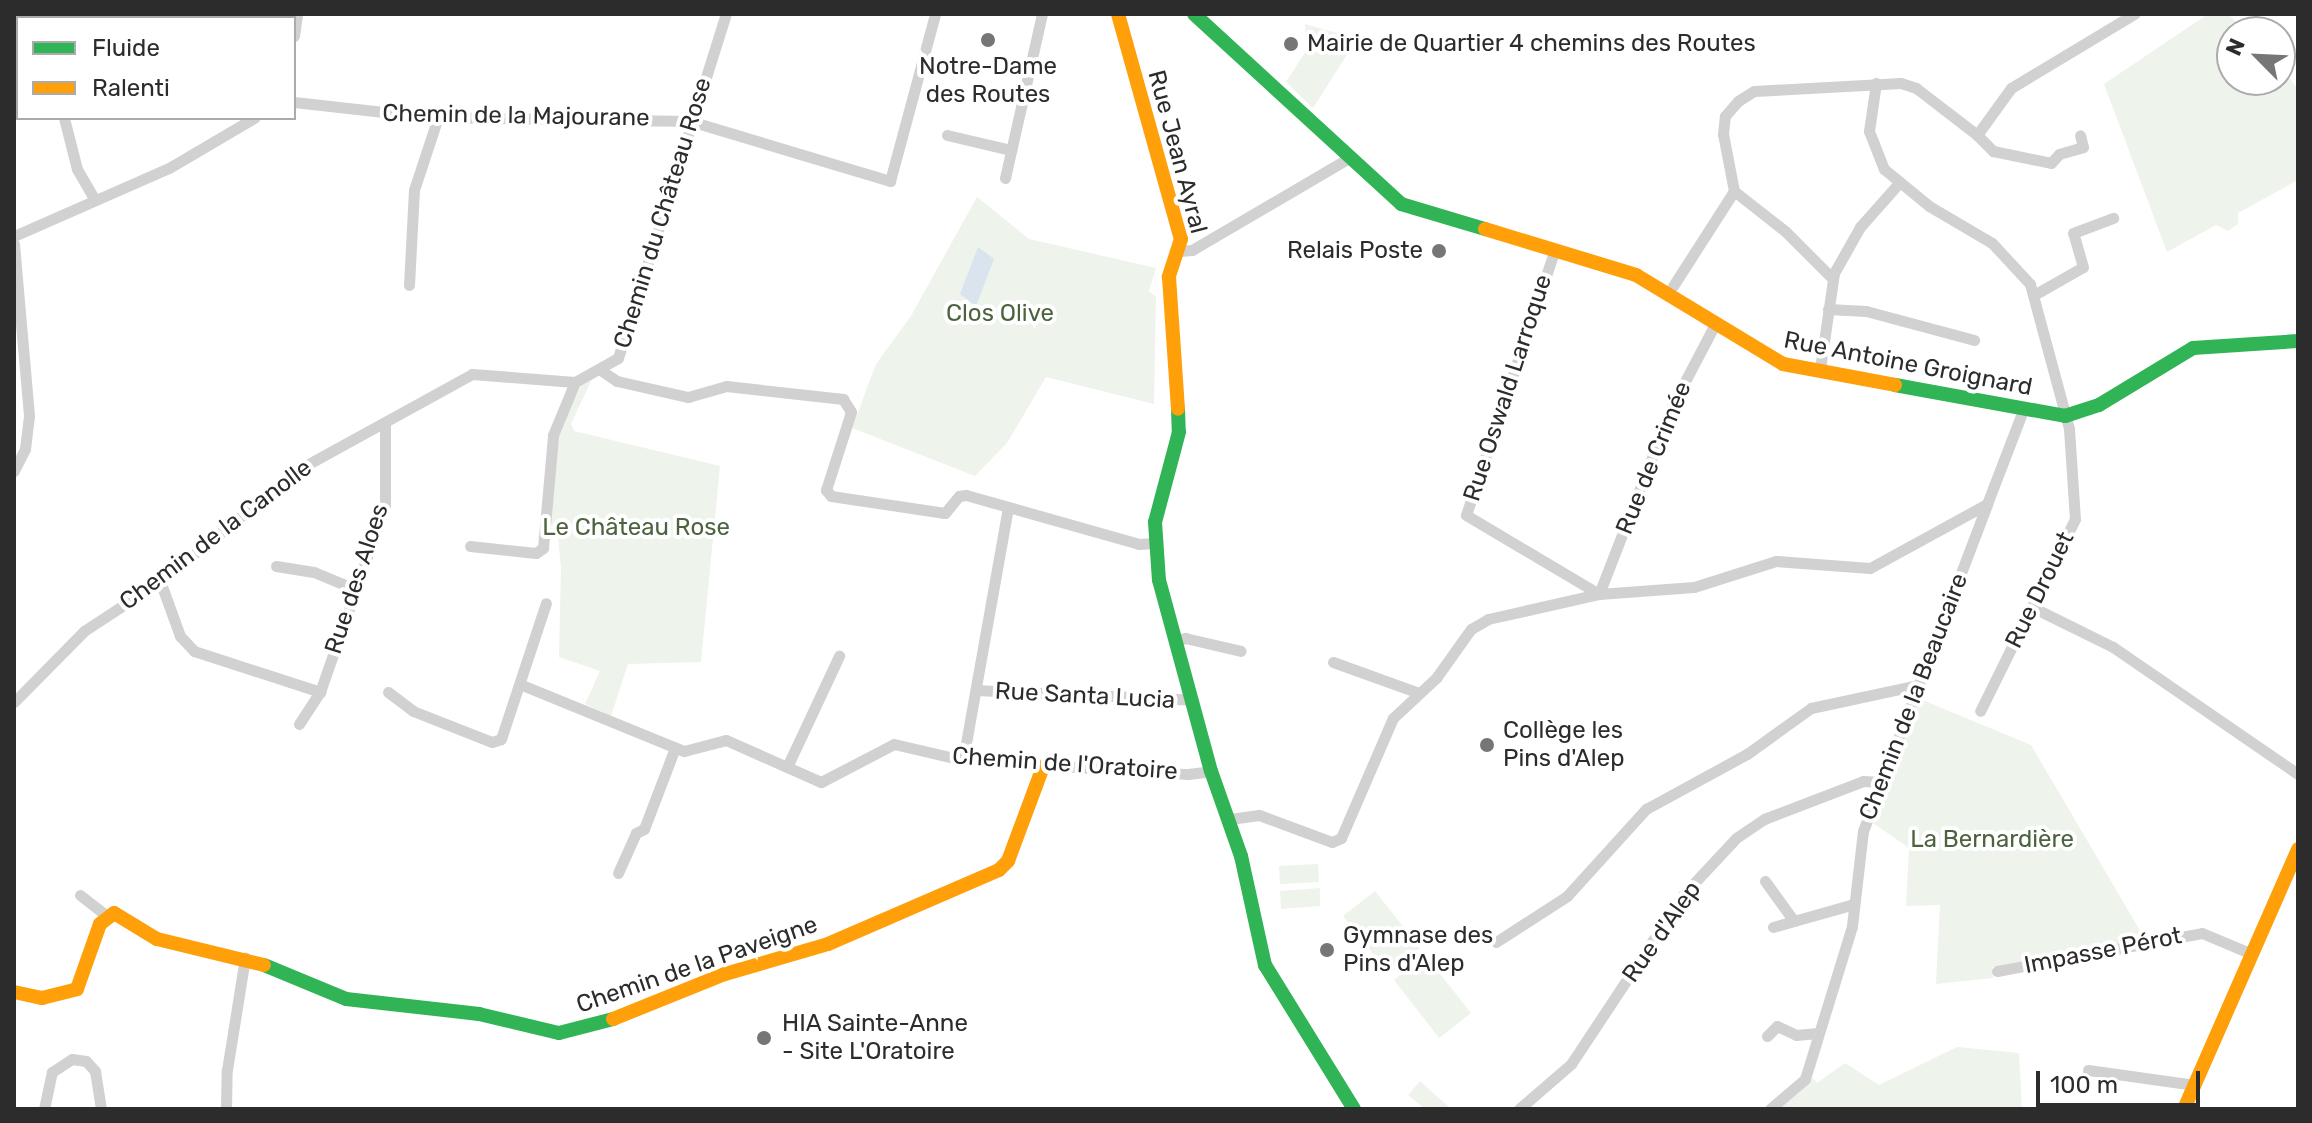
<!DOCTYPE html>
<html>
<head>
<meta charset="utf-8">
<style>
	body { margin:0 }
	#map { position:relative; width:2312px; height:1123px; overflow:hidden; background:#fff; font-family:Rubik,sans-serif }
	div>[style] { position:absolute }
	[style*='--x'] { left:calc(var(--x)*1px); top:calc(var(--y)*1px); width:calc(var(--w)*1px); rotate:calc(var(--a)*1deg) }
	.green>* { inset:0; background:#eef3eb }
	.water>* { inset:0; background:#d9e4ee }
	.street>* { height:11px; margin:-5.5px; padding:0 5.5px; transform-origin:5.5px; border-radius:5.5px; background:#d1d1d1 }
	.fast>* { height:14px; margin:-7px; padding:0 7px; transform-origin:7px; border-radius:7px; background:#30b455 }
	.slow>* { height:14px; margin:-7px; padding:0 7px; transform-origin:7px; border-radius:7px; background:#ff9f0a }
	.dots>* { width:22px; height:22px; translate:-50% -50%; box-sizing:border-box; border:4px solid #fff; border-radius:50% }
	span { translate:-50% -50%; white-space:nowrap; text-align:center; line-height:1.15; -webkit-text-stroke:8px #fff; paint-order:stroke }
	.poi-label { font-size:24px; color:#2c2c2c }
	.left { translate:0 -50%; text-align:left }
	.right { translate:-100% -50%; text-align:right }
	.street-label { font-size:24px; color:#2c2c2c }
	.park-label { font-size:24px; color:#4d633f }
	.frame { position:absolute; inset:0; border:16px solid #2c2c2c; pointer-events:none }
	.legend { position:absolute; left:16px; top:16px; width:280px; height:104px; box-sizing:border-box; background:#fff; border:2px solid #ababab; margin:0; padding:10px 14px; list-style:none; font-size:24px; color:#2c2c2c }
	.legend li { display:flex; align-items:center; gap:16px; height:40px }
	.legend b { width:40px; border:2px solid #ababab }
	.north { position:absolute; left:2216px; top:16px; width:80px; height:80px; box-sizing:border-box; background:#fff; border:2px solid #ababab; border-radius:50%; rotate:294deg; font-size:22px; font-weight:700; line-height:32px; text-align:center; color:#2c2c2c }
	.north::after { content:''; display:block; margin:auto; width:28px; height:36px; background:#767676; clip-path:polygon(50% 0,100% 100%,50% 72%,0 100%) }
	.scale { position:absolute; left:2036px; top:1071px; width:164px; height:36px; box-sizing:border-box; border:4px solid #2c2c2c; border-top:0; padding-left:10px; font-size:24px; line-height:28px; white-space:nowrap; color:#2c2c2c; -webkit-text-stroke:6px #fff; paint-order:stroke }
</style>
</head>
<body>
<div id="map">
	<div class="green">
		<div style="clip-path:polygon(2208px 14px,2228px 14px,2246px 32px,2232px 32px,2232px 80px,2280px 80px,2280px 66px,2298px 89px,2298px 180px,2238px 213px,2238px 224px,2228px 231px,2216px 225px,2167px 252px,2104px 84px)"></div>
		<div style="clip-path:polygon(1305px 24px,1357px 39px,1313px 108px,1286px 82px,1306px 51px)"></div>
		<div style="clip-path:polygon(977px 197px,1029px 239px,1156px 268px,1149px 291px,1156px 297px,1154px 404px,1046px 377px,1007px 443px,975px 476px,852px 428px,876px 364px,911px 316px)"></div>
		<div style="clip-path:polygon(584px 380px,591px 381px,571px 424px,574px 431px,720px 466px,701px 662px,628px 664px,611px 716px,585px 704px,600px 671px,559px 657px,561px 568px,557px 526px,549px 525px,557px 434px)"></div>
		<div style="clip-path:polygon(1920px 699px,2031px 745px,2145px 939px,1992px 967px,1993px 978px,1936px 984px,1940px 905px,1906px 906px,1909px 848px,1873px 823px)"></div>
		<div style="clip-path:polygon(1318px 864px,1319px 882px,1280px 884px,1279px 866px)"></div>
		<div style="clip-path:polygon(1320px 888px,1320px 906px,1281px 909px,1280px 891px)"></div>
		<div style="clip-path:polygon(1375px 891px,1420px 948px,1389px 974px,1343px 916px)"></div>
		<div style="clip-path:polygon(1425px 955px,1471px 1013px,1439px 1038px,1394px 980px)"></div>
		<div style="clip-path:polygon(1957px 1047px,2019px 1053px,2022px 1109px,1777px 1109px,1813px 1078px,1817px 1083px,1845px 1063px,1879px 1085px)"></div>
		<div style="clip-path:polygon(1420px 1081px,1449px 1107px,1447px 1109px,1425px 1109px,1408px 1095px)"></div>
	</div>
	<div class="water">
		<div style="clip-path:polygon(978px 247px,994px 259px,976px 306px,960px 294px)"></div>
	</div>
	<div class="street">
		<div style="--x:72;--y:18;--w:4;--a:-76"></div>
		<div style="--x:294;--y:36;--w:22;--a:-82"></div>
		<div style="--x:1876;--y:83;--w:49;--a:98.3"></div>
		<div style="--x:1869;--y:131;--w:41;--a:68.5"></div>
		<div style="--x:1884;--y:169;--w:58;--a:39.4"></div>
		<div style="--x:1929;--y:206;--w:73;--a:30.4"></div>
		<div style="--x:1992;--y:243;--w:56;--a:47.2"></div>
		<div style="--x:2030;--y:284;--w:150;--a:74.9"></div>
		<div style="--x:2069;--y:429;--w:90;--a:86.2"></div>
		<div style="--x:2075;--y:519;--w:214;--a:116.3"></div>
		<div style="--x:294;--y:102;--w:135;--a:6.4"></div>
		<div style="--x:428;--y:117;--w:262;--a:0.9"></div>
		<div style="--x:690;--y:121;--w:209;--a:16.7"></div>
		<div style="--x:890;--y:181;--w:173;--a:-74.9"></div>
		<div style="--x:64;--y:118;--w:53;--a:75.7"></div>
		<div style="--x:77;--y:169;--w:36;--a:60"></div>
		<div style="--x:947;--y:135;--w:66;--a:13.2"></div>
		<div style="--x:1977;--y:135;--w:23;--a:45"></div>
		<div style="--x:1993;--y:151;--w:59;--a:11.7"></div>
		<div style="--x:2051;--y:163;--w:12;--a:-48"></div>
		<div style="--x:2059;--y:154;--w:25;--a:-16"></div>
		<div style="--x:2083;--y:147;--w:12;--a:-104"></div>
		<div style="--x:1005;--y:178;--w:168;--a:-77.3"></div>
		<div style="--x:1734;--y:191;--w:65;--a:38.1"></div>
		<div style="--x:1785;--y:231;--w:68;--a:45"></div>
		<div style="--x:14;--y:236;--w:169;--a:-23.7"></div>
		<div style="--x:169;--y:168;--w:99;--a:-30.5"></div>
		<div style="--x:14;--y:244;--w:173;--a:85"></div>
		<div style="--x:29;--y:416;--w:33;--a:97"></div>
		<div style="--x:25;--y:449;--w:25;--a:117"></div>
		<div style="--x:1180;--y:251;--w:12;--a:-5"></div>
		<div style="--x:1192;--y:250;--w:180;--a:-30.4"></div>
		<div style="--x:1554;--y:252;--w:277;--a:108.5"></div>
		<div style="--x:1466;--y:515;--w:155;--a:30.7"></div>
		<div style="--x:1599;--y:594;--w:199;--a:-68.8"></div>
		<div style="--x:1671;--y:408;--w:93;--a:-62.3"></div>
		<div style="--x:409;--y:285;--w:95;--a:-87"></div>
		<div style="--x:414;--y:190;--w:77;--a:-71.8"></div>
		<div style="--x:1673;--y:286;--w:113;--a:-57.3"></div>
		<div style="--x:1734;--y:191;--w:58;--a:-100.9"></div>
		<div style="--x:1723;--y:134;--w:18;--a:-84"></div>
		<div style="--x:1725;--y:116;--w:20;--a:-49"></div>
		<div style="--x:1738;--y:101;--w:19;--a:-32"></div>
		<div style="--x:1754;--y:91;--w:147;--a:-3.1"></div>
		<div style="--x:1901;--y:83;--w:16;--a:18"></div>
		<div style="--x:1916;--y:88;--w:77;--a:37.6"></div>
		<div style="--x:1977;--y:135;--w:58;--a:-54.1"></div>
		<div style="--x:2011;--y:88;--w:144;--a:-31"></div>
		<div style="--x:2034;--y:295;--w:56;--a:-29.7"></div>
		<div style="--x:2083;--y:267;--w:35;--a:-106"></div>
		<div style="--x:2073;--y:233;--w:43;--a:-20.6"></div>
		<div style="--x:1828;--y:309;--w:38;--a:3"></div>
		<div style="--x:1866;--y:311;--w:112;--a:15"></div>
		<div style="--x:1820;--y:369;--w:97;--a:-81.7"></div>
		<div style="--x:1834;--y:273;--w:53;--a:-60.5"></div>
		<div style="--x:1860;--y:227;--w:57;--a:-48.5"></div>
		<div style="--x:602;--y:371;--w:18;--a:34"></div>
		<div style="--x:617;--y:381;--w:73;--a:12.7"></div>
		<div style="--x:688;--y:397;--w:40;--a:-16"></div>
		<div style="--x:726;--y:386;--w:118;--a:6.3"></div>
		<div style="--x:843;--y:399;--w:15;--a:58"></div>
		<div style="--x:851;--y:412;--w:82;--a:107.8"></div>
		<div style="--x:826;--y:490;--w:8;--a:50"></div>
		<div style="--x:831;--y:496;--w:115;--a:8.5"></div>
		<div style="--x:945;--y:513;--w:22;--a:-51"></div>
		<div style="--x:959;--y:496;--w:7;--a:-8"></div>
		<div style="--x:966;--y:495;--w:180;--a:15.8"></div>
		<div style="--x:1139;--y:544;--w:15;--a:-4"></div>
		<div style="--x:470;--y:546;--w:66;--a:6.1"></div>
		<div style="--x:536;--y:553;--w:9;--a:-36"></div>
		<div style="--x:543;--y:548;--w:113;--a:-84.9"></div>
		<div style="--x:553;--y:435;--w:57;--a:-67.5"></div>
		<div style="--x:575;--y:382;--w:49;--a:-29.2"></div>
		<div style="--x:618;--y:358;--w:361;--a:-72.6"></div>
		<div style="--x:276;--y:566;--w:38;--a:9"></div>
		<div style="--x:314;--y:572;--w:47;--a:22.7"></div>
		<div style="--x:160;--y:581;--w:59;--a:70"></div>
		<div style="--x:180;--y:636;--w:21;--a:47"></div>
		<div style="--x:194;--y:651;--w:133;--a:18"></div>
		<div style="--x:2032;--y:607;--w:90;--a:26.3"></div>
		<div style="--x:2113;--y:647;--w:224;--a:34.5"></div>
		<div style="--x:1177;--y:641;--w:9;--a:-21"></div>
		<div style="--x:1185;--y:638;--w:57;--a:13.1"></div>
		<div style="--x:1333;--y:662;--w:91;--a:19.8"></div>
		<div style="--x:522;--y:685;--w:175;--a:22.2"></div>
		<div style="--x:684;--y:751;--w:43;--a:-14.7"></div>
		<div style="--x:726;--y:740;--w:104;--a:23.9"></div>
		<div style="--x:821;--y:782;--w:82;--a:-27.5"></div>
		<div style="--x:894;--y:744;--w:71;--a:13.1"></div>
		<div style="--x:963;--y:760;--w:225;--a:3.6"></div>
		<div style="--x:1188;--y:774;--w:23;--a:-7"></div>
		<div style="--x:976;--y:690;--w:217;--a:2.6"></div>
		<div style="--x:388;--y:692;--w:31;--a:37"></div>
		<div style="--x:413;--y:711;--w:85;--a:21.4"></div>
		<div style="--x:492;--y:742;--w:9;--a:-18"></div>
		<div style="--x:501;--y:739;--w:143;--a:-71.7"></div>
		<div style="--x:14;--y:702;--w:100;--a:-45.4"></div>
		<div style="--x:84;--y:631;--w:91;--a:-33.3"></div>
		<div style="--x:160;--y:581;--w:183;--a:-38.6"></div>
		<div style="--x:303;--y:467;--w:193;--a:-28.8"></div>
		<div style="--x:472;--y:374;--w:103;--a:4.4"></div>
		<div style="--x:299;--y:724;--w:38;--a:-57"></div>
		<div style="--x:320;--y:692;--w:198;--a:-70.8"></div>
		<div style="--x:385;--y:505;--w:80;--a:-90"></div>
		<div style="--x:963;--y:760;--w:256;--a:-79.9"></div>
		<div style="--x:787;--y:767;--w:123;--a:-64.9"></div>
		<div style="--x:1230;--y:819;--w:29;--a:-8"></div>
		<div style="--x:1259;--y:815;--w:78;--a:20.3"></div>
		<div style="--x:1332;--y:842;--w:10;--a:-24"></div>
		<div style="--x:1341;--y:838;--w:131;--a:-66.6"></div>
		<div style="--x:1393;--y:718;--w:59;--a:-42.9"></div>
		<div style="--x:1436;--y:678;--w:60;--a:-54.5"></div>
		<div style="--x:1471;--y:629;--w:20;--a:-30"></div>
		<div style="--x:1488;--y:619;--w:114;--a:-12.7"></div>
		<div style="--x:1599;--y:594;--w:95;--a:-4.2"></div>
		<div style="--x:1694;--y:587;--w:86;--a:-17.6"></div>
		<div style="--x:1776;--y:561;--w:94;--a:4.3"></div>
		<div style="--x:1870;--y:568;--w:133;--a:-28.7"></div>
		<div style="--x:1987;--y:504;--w:101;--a:-69"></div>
		<div style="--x:618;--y:873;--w:44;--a:-65.8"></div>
		<div style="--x:636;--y:833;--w:9;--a:-27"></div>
		<div style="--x:644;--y:829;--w:87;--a:-69.1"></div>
		<div style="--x:1765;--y:881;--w:49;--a:54.1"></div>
		<div style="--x:1794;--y:921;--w:62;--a:-15.8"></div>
		<div style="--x:80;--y:895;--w:34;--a:38"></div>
		<div style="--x:1773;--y:927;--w:22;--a:-16"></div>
		<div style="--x:1496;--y:942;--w:85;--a:-32.9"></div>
		<div style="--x:1567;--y:896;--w:118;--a:-47.8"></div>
		<div style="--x:1646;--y:809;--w:115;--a:-28.6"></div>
		<div style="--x:1747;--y:754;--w:79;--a:-35.7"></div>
		<div style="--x:1811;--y:708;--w:109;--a:-12.1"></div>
		<div style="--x:1997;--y:971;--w:208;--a:-10.5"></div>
		<div style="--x:2202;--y:933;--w:54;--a:22.8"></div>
		<div style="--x:1767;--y:1036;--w:14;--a:-45"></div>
		<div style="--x:1777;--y:1026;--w:21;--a:25"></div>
		<div style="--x:1796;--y:1035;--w:22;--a:-5"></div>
		<div style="--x:2088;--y:1070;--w:108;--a:8"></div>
		<div style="--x:44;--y:1109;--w:38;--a:-78"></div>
		<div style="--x:52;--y:1072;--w:24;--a:-33"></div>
		<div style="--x:72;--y:1059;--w:14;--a:8"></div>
		<div style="--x:86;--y:1061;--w:13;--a:48"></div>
		<div style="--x:95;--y:1071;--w:38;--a:81"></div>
		<div style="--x:226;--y:1109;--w:39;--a:-89"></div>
		<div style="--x:227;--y:1070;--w:114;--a:-80.9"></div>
		<div style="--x:1519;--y:1109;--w:69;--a:-40.9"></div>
		<div style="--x:1571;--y:1064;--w:201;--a:-56.5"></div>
		<div style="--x:1682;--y:896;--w:79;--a:-47"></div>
		<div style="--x:1736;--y:838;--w:34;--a:-34"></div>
		<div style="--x:1764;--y:819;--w:106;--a:-21"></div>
		<div style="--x:1863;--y:781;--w:18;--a:3"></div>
		<div style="--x:1770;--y:1109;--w:46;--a:-40.6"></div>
		<div style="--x:1805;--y:1079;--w:160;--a:-72.9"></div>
		<div style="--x:1852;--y:926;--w:96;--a:-83.4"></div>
		<div style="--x:1863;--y:831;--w:350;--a:-69.2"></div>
	</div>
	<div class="fast">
		<div style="--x:1194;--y:14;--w:281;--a:42.5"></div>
		<div style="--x:1401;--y:204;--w:88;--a:16.6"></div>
		<div style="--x:1895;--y:385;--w:173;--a:10.3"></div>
		<div style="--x:2065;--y:416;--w:36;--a:-18"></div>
		<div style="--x:2099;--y:405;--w:110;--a:-31.2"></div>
		<div style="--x:2193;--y:348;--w:105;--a:-3.8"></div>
		<div style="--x:1178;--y:409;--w:23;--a:88"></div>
		<div style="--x:1179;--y:432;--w:93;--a:104.9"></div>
		<div style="--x:1155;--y:522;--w:58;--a:86.1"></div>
		<div style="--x:1159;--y:580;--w:198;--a:74.8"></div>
		<div style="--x:1211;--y:771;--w:90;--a:70.6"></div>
		<div style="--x:1241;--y:856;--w:112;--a:77.6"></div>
		<div style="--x:1265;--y:965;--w:169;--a:58.3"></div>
		<div style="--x:264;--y:965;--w:89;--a:22.5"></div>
		<div style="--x:346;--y:999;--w:134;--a:6.4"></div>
		<div style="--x:479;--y:1014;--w:82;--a:13.4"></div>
		<div style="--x:559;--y:1033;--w:56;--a:-14.5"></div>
	</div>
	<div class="slow">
		<div style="--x:1118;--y:14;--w:234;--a:74.4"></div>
		<div style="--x:1181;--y:239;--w:40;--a:108"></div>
		<div style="--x:1169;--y:277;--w:132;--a:86.1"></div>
		<div style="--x:1485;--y:229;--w:158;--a:16.9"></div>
		<div style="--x:1636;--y:275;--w:172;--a:31.2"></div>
		<div style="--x:1783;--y:364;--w:114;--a:10.6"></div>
		<div style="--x:14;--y:992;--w:29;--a:12"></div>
		<div style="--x:42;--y:998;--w:36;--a:-14"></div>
		<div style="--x:77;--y:989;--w:69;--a:-70.5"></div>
		<div style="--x:100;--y:924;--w:18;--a:-38"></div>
		<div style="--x:114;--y:913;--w:50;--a:31.2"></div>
		<div style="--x:157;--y:939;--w:110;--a:13.7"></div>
		<div style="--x:613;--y:1019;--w:121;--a:-21.9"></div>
		<div style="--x:725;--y:974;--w:107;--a:-16.2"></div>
		<div style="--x:828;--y:944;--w:186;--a:-23.4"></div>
		<div style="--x:999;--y:870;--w:13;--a:-45"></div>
		<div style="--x:1008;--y:861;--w:100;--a:-69.6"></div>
		<div style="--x:2184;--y:1109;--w:284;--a:-66.3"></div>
	</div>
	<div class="dots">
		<div style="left:988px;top:40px;background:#767676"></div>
		<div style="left:1291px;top:44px;background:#767676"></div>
		<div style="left:1439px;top:251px;background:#767676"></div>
		<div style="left:1487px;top:745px;background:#767676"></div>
		<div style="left:1327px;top:950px;background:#767676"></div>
		<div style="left:764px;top:1038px;background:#767676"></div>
	</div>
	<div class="poi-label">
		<span class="left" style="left:1307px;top:44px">Mairie de Quartier 4 chemins des Routes</span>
		<span style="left:988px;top:81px">Notre-Dame<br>des Routes</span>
		<span class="right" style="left:1423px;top:251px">Relais Poste</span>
		<span class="left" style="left:1503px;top:745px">Collège les<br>Pins d'Alep</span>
		<span class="left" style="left:1343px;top:950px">Gymnase des<br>Pins d'Alep</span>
		<span class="left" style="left:782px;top:1038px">HIA Sainte-Anne<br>- Site L'Oratoire</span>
	</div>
	<div class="street-label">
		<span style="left:516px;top:116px;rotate:1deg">Chemin de la Majourane</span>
		<span style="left:1177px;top:152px;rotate:75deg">Rue Jean Ayral</span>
		<span style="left:663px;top:213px;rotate:-73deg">Chemin du Château Rose</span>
		<span style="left:1908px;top:364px;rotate:11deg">Rue Antoine Groignard</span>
		<span style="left:1508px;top:388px;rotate:-72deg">Rue Oswald Larroque</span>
		<span style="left:1654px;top:458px;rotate:-68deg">Rue de Crimée</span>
		<span style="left:216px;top:535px;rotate:-37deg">Chemin de la Canolle</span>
		<span style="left:357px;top:579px;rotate:-72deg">Rue des Aloes</span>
		<span style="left:2040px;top:590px;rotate:-64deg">Rue Drouet</span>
		<span style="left:1085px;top:696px;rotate:3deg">Rue Santa Lucia</span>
		<span style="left:1914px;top:697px;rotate:-69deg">Chemin de la Beaucaire</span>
		<span style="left:1065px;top:764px;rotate:4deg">Chemin de l'Oratoire</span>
		<span style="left:1662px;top:932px;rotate:-55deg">Rue d'Alep</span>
		<span style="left:2103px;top:951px;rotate:-11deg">Impasse Pérot</span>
		<span style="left:697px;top:965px;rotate:-19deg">Chemin de la Paveigne</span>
	</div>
	<div class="park-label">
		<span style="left:1000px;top:314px">Clos Olive</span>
		<span style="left:636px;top:528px">Le Château Rose</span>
		<span style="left:1992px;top:840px">La Bernardière</span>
	</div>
	<div class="frame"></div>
	<ul class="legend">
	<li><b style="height:10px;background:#30b455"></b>Fluide</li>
	<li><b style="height:10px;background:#ff9f0a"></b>Ralenti</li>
	</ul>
	<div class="north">N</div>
	<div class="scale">100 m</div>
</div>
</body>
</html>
